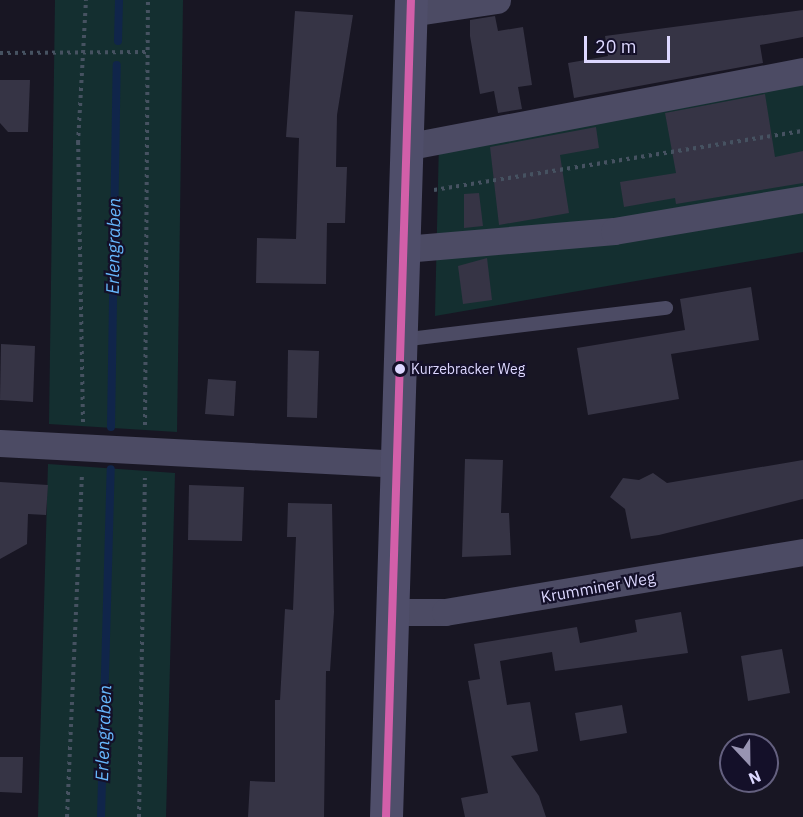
<!DOCTYPE html>
<html>
<head>
<meta charset="utf-8">
<style>
	body { margin:0 }
	#map { position:relative; width:803px; height:817px; overflow:hidden; background:#181623; font-family:"IBM Plex Sans",sans-serif }
	div>[style] { position:absolute }
	[style*='--x'] { left:calc(var(--x)*1px); top:calc(var(--y)*1px); width:calc(var(--w)*1px); rotate:calc(var(--a)*1deg) }
	.green>* { inset:0; background:#142f30 }
	.stream>* { height:8px; margin:-4px; padding:0 4px; transform-origin:4px; border-radius:4px; background:#10254a }
	.building>* { inset:0; background:#363445 }
	.path>* { height:4px; margin-top:-2px; transform-origin:0; background:repeating-linear-gradient(90deg,#465261 0 3px,transparent 0 7.5px) }
	.lane>* { height:14px; margin:-7px; padding:0 7px; transform-origin:7px; border-radius:7px; background:#4c4b64 }
	.street>* { height:27px; margin:-13.5px; padding:0 13.5px; transform-origin:13.5px; border-radius:13.5px; background:#4c4b64 }
	.secondary>* { height:33px; margin:-16.5px; padding:0 16.5px; transform-origin:16.5px; border-radius:16.5px; background:#4f4e6a }
	.bus-1>* { height:8px; margin:-4px; padding:0 4px; transform-origin:4px; border-radius:4px; background:#d25fa9 }
	.dots>* { width:16px; height:16px; translate:-50% -50%; box-sizing:border-box; border:3px solid #141029; border-radius:50% }
	span { translate:-50% -50%; white-space:nowrap; text-align:center; line-height:1.15; -webkit-text-stroke:4.5px #141029; paint-order:stroke }
	.bus-label { font-size:14px; color:#ddd8ff }
	.left { translate:0 -50%; text-align:left }
	.street-label { font-size:16px; color:#ddd8ff }
	.water-label { font-size:18px; color:#67b8fe; font-style:italic }
	.north { position:absolute; left:719px; top:733px; width:60px; height:60px; box-sizing:border-box; background:#141029; border:2px solid #64607f; border-radius:50%; rotate:158deg; font-size:16px; font-weight:700; line-height:24px; text-align:center; color:#ddd8ff }
	.north::after { content:''; display:block; margin:auto; width:21px; height:27px; background:#9894b2; clip-path:polygon(50% 0,100% 100%,50% 72%,0 100%) }
	.scale { position:absolute; left:584px; top:36px; width:86px; height:27px; box-sizing:border-box; border:3px solid #ddd8ff; border-top:0; padding-left:8px; font-size:18px; line-height:21px; white-space:nowrap; color:#ddd8ff; -webkit-text-stroke:4px #141029; paint-order:stroke }
</style>
</head>
<body>
<div id="map">
	<div class="green">
		<div style="clip-path:polygon(55px 0,183px 0,177px 432px,49px 424px)"></div>
		<div style="clip-path:polygon(803px 79px,803px 252px,435px 316px,439px 141px)"></div>
		<div style="clip-path:polygon(48px 464px,175px 473px,166px 817px,38px 817px)"></div>
	</div>
	<div class="stream">
		<div style="--x:118;--y:41;--w:41;--a:-88.6"></div>
		<div style="--x:111;--y:427;--w:362;--a:-89.1"></div>
		<div style="--x:101;--y:817;--w:348;--a:-88.4"></div>
	</div>
	<div class="building">
		<div style="clip-path:polygon(803px 10px,803px 37px,760px 45px,763px 63px,574px 98px,568px 63px,608px 56px,605px 36px)"></div>
		<div style="clip-path:polygon(295px 11px,353px 15px,337px 115px,336px 167px,347px 167px,345px 223px,327px 223px,326px 284px,256px 283px,257px 238px,296px 239px,299px 138px,286px 137px)"></div>
		<div style="clip-path:polygon(495px 16px,498px 31px,523px 27px,532px 85px,518px 87px,522px 109px,498px 113px,494px 91px,480px 94px,470px 36px,470px 20px)"></div>
		<div style="clip-path:polygon(0 80px,30px 80px,28px 132px,8px 132px,0 123px)"></div>
		<div style="clip-path:polygon(765px 94px,775px 157px,803px 151px,803px 183px,676px 204px,675px 198px,624px 207px,620px 182px,676px 173px,665px 113px)"></div>
		<div style="clip-path:polygon(596px 127px,599px 148px,560px 155px,569px 213px,499px 225px,490px 147px)"></div>
		<div style="clip-path:polygon(479px 193px,483px 226px,464px 228px,464px 194px)"></div>
		<div style="clip-path:polygon(487px 258px,492px 300px,463px 304px,458px 266px)"></div>
		<div style="clip-path:polygon(751px 287px,759px 340px,671px 354px,679px 399px,588px 415px,577px 348px,685px 330px,680px 299px)"></div>
		<div style="clip-path:polygon(1px 344px,35px 346px,33px 402px,0 400px)"></div>
		<div style="clip-path:polygon(288px 350px,319px 351px,317px 418px,287px 417px)"></div>
		<div style="clip-path:polygon(208px 379px,236px 381px,234px 416px,205px 414px)"></div>
		<div style="clip-path:polygon(465px 459px,503px 460px,501px 513px,509px 513px,511px 555px,462px 557px)"></div>
		<div style="clip-path:polygon(803px 460px,803px 499px,659px 535px,631px 539px,625px 509px,610px 497px,623px 478px,639px 480px,653px 473px,667px 483px)"></div>
		<div style="clip-path:polygon(0 482px,48px 485px,46px 515px,28px 514px,27px 544px,0 559px)"></div>
		<div style="clip-path:polygon(189px 485px,244px 487px,242px 541px,188px 540px)"></div>
		<div style="clip-path:polygon(288px 503px,332px 504px,334px 612px,330px 671px,326px 671px,324px 817px,248px 817px,250px 781px,275px 782px,275px 700px,280px 700px,285px 609px,293px 610px,296px 537px,287px 537px)"></div>
		<div style="clip-path:polygon(681px 612px,688px 653px,555px 671px,552px 652px,500px 661px,507px 705px,530px 702px,538px 751px,511px 756px,539px 796px,546px 817px,465px 817px,461px 798px,488px 793px,468px 681px,480px 679px,474px 644px,577px 627px,580px 643px,637px 632px,635px 620px)"></div>
		<div style="clip-path:polygon(782px 649px,790px 693px,748px 701px,741px 656px)"></div>
		<div style="clip-path:polygon(622px 705px,627px 733px,580px 741px,575px 713px)"></div>
		<div style="clip-path:polygon(0 757px,23px 757px,22px 793px,0 792px)"></div>
	</div>
	<div class="path">
		<div style="--x:0;--y:53;--w:147;--a:-0.4"></div>
		<div style="--x:434;--y:190;--w:374;--a:-9.1"></div>
		<div style="--x:83;--y:422;--w:279;--a:-91"></div>
		<div style="--x:78;--y:143;--w:143;--a:-86.8"></div>
		<div style="--x:145;--y:425;--w:425;--a:-89.6"></div>
		<div style="--x:67;--y:817;--w:343;--a:-87.5"></div>
		<div style="--x:139;--y:817;--w:339;--a:-89"></div>
	</div>
	<div class="lane">
		<div style="--x:401;--y:340;--w:267;--a:-6.9"></div>
	</div>
	<div class="street">
		<div style="--x:410;--y:13;--w:88;--a:-8.5"></div>
		<div style="--x:405;--y:147;--w:405;--a:-10.8"></div>
		<div style="--x:404;--y:249;--w:211;--a:-4.9"></div>
		<div style="--x:614;--y:231;--w:192;--a:-9.6"></div>
		<div style="--x:0;--y:443;--w:398;--a:3"></div>
		<div style="--x:391;--y:612;--w:54;--a:0"></div>
		<div style="--x:445;--y:612;--w:363;--a:-9.5"></div>
	</div>
	<div class="secondary">
		<div style="--x:386;--y:817;--w:817;--a:-88.25"></div>
	</div>
	<div class="bus-1">
		<div style="--x:386;--y:817;--w:817;--a:-88.25"></div>
	</div>
	<div class="dots">
		<div style="left:400px;top:369px;background:#ddd8ff"></div>
	</div>
	<div class="bus-label">
		<span class="left" style="left:411px;top:369px">Kurzebracker Weg</span>
	</div>
	<div class="street-label">
		<span style="left:598px;top:587px;rotate:-10deg">Krumminer Weg</span>
	</div>
	<div class="water-label">
		<span style="left:114px;top:246px;rotate:-89deg">Erlengraben</span>
		<span style="left:104px;top:733px;rotate:-88deg">Erlengraben</span>
	</div>
	<div class="north">N</div>
	<div class="scale">20 m</div>
</div>
</body>
</html>
